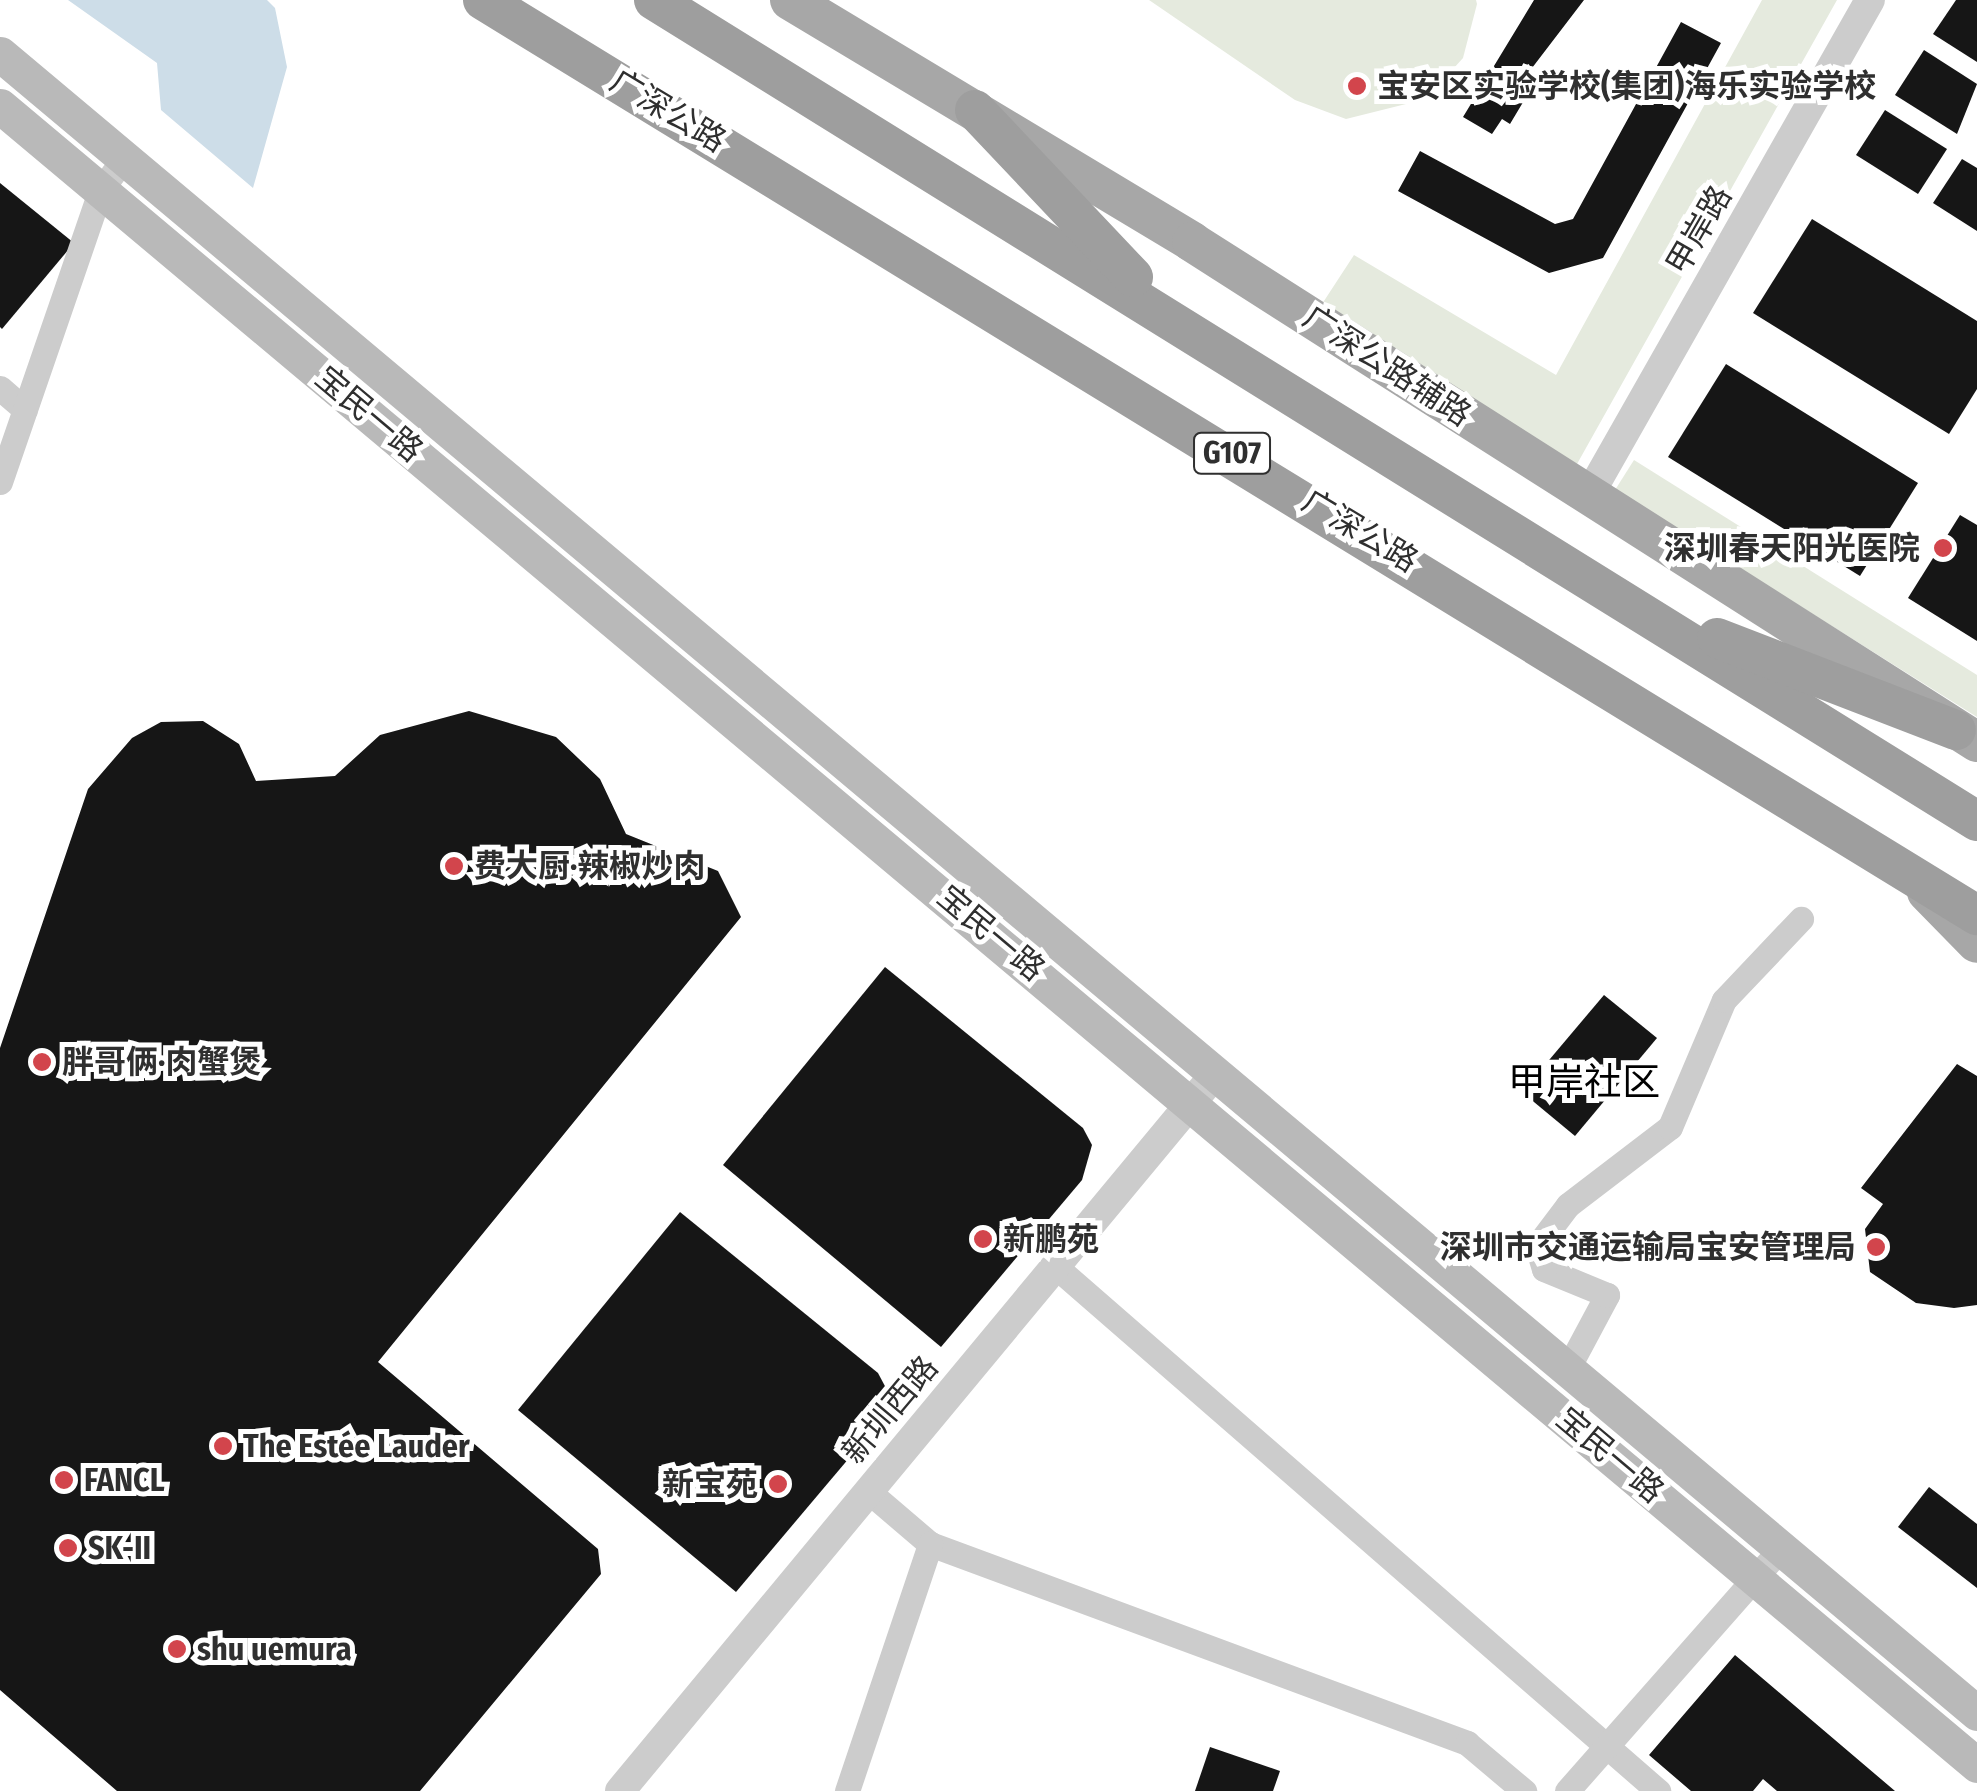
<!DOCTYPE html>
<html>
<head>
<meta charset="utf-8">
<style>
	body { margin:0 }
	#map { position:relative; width:1977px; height:1791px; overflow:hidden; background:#fff; font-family:"Fira Sans Condensed","Noto Sans SC",sans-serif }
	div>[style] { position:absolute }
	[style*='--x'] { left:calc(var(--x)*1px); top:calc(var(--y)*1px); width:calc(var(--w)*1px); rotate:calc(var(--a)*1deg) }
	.green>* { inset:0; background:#e5eade }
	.water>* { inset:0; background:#cddde8 }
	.building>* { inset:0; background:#161616 }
	.minor>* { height:25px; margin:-12.5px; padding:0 12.5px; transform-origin:12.5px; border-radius:12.5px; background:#ccc }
	.tertiary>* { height:30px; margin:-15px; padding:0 15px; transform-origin:15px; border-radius:15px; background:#ccc }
	.secondary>* { height:35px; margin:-17.5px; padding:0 17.5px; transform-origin:17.5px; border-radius:17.5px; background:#b9b9b9 }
	.primary>* { height:40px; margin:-20px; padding:0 20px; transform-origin:20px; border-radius:20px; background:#a7a7a7 }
	.trunk>* { height:40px; margin:-20px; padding:0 20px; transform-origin:20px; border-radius:20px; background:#9e9e9e }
	.dots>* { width:28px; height:28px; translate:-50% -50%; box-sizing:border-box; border:5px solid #fff; border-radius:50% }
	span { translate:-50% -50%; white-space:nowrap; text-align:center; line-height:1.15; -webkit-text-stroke:10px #fff; paint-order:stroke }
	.shield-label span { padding:2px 8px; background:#fff; border:2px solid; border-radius:8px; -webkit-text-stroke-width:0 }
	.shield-label { font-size:30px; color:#2f2f2f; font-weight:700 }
	.poi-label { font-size:32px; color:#2f2f2f; font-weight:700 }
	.left { translate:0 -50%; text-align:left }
	.right { translate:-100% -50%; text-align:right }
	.street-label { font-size:32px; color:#2f2f2f }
	.quarter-label { font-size:38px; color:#000 }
</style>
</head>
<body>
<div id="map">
	<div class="green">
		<div style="clip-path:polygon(1149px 0,1476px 0,1477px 4px,1463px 58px,1426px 99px,1346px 119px,1295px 100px)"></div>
		<div style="clip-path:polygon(1762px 0,1837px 0,1577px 464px,1322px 304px,1354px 255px,1556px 375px)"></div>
		<div style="clip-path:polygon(1634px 460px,1977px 675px,1977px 717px,1615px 490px)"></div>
	</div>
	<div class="water">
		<div style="clip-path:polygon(68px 0,267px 0,275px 8px,287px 67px,253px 188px,161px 110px,157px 63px)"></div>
	</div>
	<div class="building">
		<div style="clip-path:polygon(1534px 0,1584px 0,1532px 68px,1540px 74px,1510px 124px,1502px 119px,1492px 134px,1463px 117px)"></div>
		<div style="clip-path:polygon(1956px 0,1977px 0,1977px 62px,1933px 34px)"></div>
		<div style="clip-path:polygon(1681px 22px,1721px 43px,1603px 258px,1549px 273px,1398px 191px,1420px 151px,1555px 224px,1573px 219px)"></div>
		<div style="clip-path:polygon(1924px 50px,1977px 84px,1957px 134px,1895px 95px)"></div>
		<div style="clip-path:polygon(1885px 110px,1947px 149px,1918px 194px,1856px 155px)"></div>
		<div style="clip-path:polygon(1962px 159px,1977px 168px,1977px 231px,1933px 203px)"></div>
		<div style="clip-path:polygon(0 183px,74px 243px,2px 329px,0 327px)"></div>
		<div style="clip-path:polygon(1812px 219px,1977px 321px,1977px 389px,1949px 434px,1753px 313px)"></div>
		<div style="clip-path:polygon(1726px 364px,1918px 483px,1860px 576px,1668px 457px)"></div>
		<div style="clip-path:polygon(1960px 515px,1977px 525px,1977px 641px,1908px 598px)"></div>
		<div style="clip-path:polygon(469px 711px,556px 737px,600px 779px,626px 834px,718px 871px,741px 917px,378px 1362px,598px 1549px,601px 1574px,420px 1791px,117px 1791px,0 1690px,0 1048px,88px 789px,132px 738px,161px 722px,203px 721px,239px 744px,256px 781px,335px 776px,380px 735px)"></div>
		<div style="clip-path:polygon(885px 967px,1083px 1128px,1092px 1145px,1082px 1180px,941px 1347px,723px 1165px)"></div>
		<div style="clip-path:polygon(1604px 995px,1657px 1038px,1575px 1136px,1522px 1092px)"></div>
		<div style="clip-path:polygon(1957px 1064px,1977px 1076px,1977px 1305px,1954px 1308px,1916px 1303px,1870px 1272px,1865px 1229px,1883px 1204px,1861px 1188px)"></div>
		<div style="clip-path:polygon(680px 1212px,878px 1373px,887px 1390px,877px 1425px,736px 1592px,518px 1410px)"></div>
		<div style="clip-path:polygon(1929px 1487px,1977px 1524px,1977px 1588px,1898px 1527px)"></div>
		<div style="clip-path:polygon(1735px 1655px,1895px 1791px,1777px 1791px,1763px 1779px,1753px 1791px,1691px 1791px,1649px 1755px)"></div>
		<div style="clip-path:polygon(1210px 1747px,1280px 1771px,1273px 1791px,1195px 1791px)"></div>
	</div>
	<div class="minor">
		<div style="--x:0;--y:388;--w:33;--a:41"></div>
		<div style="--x:0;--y:482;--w:308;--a:-71"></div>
		<div style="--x:100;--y:191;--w:42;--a:-53.7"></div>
		<div style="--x:1055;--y:1266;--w:800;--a:41.04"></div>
		<div style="--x:1568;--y:1368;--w:83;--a:-61.9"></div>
		<div style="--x:1607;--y:1295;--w:68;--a:-157.6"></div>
		<div style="--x:1544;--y:1269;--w:24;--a:-107"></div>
		<div style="--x:1537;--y:1246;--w:51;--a:-52.9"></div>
		<div style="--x:1568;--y:1205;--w:128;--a:-37.4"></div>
		<div style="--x:1670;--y:1127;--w:138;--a:-67"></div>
		<div style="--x:1724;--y:1000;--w:112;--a:-46.5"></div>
		<div style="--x:868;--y:1491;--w:82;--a:40.5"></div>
		<div style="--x:930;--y:1544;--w:573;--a:20.33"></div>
		<div style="--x:1467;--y:1743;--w:75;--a:40.1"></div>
		<div style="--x:847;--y:1791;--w:261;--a:-71.4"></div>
		<div style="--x:1567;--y:1791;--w:324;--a:-48.6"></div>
	</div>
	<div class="tertiary">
		<div style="--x:1589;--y:495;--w:569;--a:-60.42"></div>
		<div style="--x:620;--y:1791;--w:932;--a:-50.31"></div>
	</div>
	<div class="secondary">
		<div style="--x:0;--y:54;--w:2581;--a:40"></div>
		<div style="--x:0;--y:106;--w:2581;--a:40"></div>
	</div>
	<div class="primary">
		<div style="--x:790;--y:0;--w:469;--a:31"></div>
		<div style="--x:1192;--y:242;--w:931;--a:32.49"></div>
		<div style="--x:1927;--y:892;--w:71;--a:45.6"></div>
	</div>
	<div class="trunk">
		<div style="--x:483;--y:0;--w:1752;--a:31.49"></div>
		<div style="--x:654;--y:0;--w:1557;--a:31.82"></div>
		<div style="--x:975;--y:110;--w:230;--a:46.6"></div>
		<div style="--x:1717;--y:638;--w:256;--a:21.1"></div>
	</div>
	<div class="dots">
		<div style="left:1357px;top:86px;background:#d2454c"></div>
		<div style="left:1943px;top:548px;background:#d2454c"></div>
		<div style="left:454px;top:866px;background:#d2454c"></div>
		<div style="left:42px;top:1062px;background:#d2454c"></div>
		<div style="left:983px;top:1239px;background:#d2454c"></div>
		<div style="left:1876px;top:1247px;background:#d2454c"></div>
		<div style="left:223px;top:1446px;background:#d2454c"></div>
		<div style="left:64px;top:1480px;background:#d2454c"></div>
		<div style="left:778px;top:1484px;background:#d2454c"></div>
		<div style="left:68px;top:1548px;background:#d2454c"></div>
		<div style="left:177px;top:1649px;background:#d2454c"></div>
	</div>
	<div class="shield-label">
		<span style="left:1232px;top:453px">G107</span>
	</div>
	<div class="poi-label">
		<span class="left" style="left:1377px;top:86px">宝安区实验学校(集团)海乐实验学校</span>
		<span class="right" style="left:1920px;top:548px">深圳春天阳光医院</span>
		<span class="left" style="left:474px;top:866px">费大厨·辣椒炒肉</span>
		<span class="left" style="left:62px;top:1062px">胖哥俩·肉蟹煲</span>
		<span class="left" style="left:1003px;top:1239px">新鹏苑</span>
		<span class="right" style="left:1856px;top:1247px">深圳市交通运输局宝安管理局</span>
		<span class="left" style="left:243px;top:1446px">The Estée Lauder</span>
		<span class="left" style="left:84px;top:1480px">FANCL</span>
		<span class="right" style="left:758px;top:1484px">新宝苑</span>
		<span class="left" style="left:88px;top:1548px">SK-II</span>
		<span class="left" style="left:197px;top:1649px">shu uemura</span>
	</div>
	<div class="street-label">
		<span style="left:668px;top:111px;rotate:31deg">广深公路</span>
		<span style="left:1699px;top:230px;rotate:-60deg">甲岸路</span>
		<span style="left:1387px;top:366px;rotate:33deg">广深公路辅路</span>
		<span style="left:369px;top:414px;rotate:40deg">宝民一路</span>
		<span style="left:1360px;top:531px;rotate:31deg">广深公路</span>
		<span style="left:991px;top:933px;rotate:40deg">宝民一路</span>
		<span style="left:890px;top:1410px;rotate:-50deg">新圳西路</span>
		<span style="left:1610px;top:1455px;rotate:40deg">宝民一路</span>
	</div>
	<div class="quarter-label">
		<span style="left:1584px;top:1083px">甲岸社区</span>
	</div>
</div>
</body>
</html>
